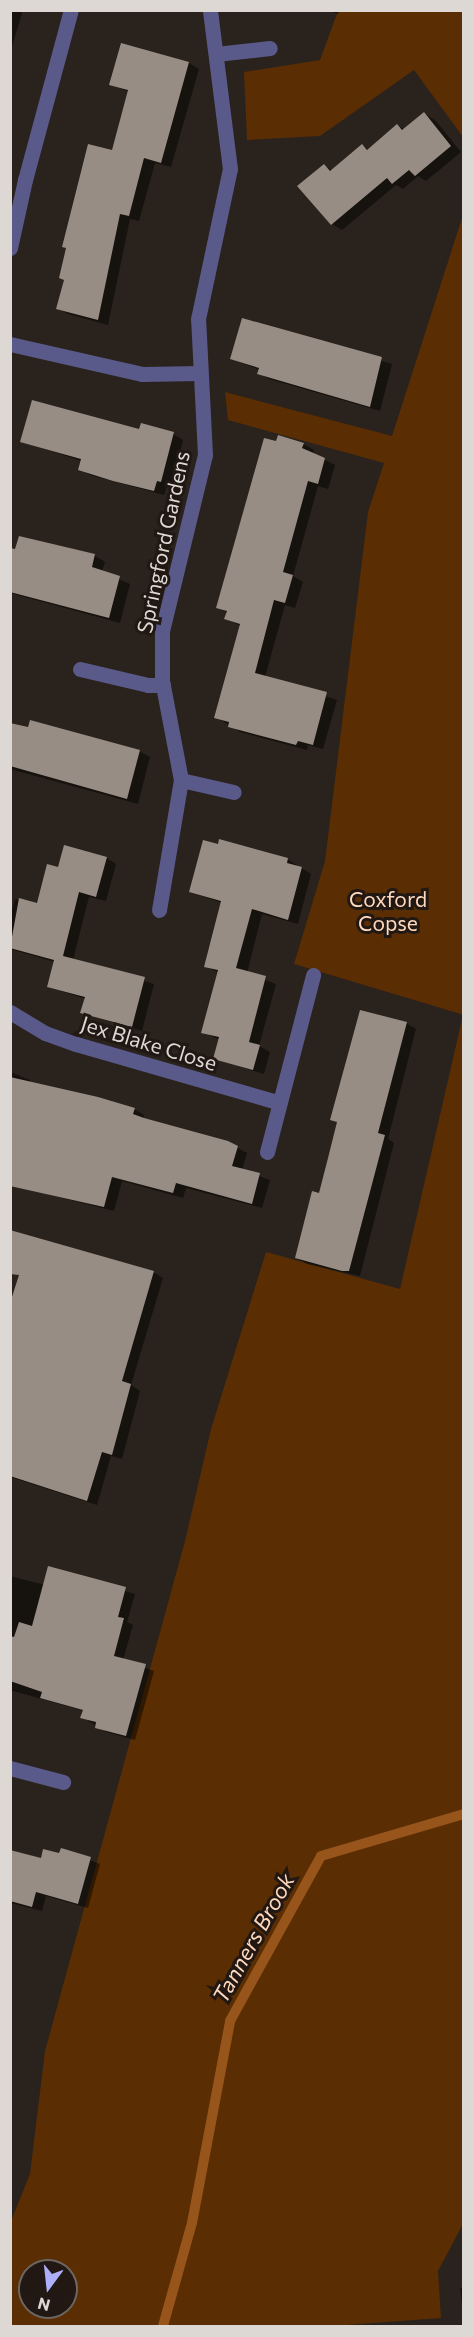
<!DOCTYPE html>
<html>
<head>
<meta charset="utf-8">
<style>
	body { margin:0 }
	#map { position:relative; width:474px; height:2337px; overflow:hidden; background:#2a221c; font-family:Commissioner,sans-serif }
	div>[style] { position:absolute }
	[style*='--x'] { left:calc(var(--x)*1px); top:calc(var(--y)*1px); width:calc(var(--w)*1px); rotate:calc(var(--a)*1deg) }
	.green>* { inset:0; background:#5a2d03 }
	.shadow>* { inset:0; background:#0007 }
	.stream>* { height:10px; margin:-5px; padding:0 5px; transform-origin:5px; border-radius:5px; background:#97551b }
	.building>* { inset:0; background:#988d85 }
	.street>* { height:15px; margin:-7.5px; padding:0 7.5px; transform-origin:7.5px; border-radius:7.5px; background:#595a8a }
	span { translate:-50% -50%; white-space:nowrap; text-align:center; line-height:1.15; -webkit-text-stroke:6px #211813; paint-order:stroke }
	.street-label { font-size:21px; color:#ded8d4 }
	.park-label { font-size:21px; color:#ffd8bd }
	.water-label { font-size:22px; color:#fed7bc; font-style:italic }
	.frame { position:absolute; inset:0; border:12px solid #ded8d4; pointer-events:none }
	.north { position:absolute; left:18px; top:2259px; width:60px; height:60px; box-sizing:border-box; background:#211813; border:2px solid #6d6560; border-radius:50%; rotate:195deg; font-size:16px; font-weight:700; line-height:24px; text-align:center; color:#ded8d4 }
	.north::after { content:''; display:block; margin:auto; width:21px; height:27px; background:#adaffb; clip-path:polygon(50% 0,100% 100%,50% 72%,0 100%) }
</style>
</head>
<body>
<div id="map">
	<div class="green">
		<div style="clip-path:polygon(338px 11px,463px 11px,463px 137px,414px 70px,320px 136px,247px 140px,244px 72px,320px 60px)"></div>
		<div style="clip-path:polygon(463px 215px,464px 1015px,294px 964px,325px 861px,368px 512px,384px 463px,228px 420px,225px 392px,392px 436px)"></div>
		<div style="clip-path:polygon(evenodd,463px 1015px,464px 2222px,438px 2271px,441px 2318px,333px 2326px,11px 2326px,11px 2221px,30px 2174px,45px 2051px,185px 1541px,211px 1429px,266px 1252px,400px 1289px,463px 1015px,30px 2271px,66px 2271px,66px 2307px,30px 2307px,30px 2271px)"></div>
	</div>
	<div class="shadow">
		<div style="clip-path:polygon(10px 10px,23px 10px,10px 53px)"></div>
		<div style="clip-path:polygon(327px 10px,339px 10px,338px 14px)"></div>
		<div style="clip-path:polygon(189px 63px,199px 69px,171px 167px,155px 163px,139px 221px,130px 219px,108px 325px,68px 314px,58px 308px,113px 152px,129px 92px,111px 84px)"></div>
		<div style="clip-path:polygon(424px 114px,435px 120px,461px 152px,426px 181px,418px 176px,403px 189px,396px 185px,342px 230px,332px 224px,324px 166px,332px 170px,362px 145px,369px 150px,398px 126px,405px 130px)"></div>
		<div style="clip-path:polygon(243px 320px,392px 364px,380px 411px,269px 379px,259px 374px,260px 370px,232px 359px)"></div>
		<div style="clip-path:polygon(140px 431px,173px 434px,183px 440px,171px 487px,167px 486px,164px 495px,90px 475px,79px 469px,81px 461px,22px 441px)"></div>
		<div style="clip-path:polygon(277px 443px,303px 444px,314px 450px,313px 454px,335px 465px,328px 489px,318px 486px,293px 576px,303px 582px,295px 608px,285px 605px,265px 677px,337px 700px,323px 749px,308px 745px,307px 750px,240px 732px,216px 717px,241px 626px,226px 619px,228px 613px,218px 607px)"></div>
		<div style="clip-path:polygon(95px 556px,105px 562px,102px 572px,130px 584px,120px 623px,10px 593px,10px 570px)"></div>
		<div style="clip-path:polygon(10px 724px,139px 751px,150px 757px,138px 804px,10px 769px)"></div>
		<div style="clip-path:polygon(107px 858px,116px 864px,106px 901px,89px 897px,73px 960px,154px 984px,142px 1031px,82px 1013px,86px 999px,48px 987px,55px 962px,10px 949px,10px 917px,15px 899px,38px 905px,59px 869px)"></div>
		<div style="clip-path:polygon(287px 859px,311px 874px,298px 924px,262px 914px,247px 973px,276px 984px,259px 1046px,270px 1052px,264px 1074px,214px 1058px,220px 1040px,203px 1032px,219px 973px,206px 966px,222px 903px,190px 892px)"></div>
		<div style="clip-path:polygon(406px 1023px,416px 1029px,388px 1139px,394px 1143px,360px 1276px,307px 1264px,297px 1258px,320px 1195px,338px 1123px,332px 1119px)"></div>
		<div style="clip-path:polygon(10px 1072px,30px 1080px,30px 1083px,134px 1109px,144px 1115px,143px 1119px,227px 1142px,247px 1153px,242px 1170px,270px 1180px,262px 1208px,186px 1188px,183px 1198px,122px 1181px,114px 1211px,10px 1185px)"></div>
		<div style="clip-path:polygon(153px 1272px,163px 1278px,131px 1385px,140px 1391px,122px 1459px,111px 1456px,97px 1505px,10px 1477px,10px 1307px)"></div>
		<div style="clip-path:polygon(49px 1568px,135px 1594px,127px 1622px,133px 1625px,123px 1660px,154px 1671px,135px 1740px,106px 1732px,82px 1717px,84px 1711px,10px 1690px,10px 1576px,45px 1585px)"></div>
		<div style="clip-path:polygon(62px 1850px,100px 1864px,88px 1908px,46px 1896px,42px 1911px,10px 1903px,10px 1852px,42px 1860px,60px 1855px)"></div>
		<div style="clip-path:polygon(460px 2288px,464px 2288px,464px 2313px,463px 2313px)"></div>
	</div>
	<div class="stream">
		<div style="--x:163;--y:2326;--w:107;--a:-74.3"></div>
		<div style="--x:192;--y:2223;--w:206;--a:-79.3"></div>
		<div style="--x:230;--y:2021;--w:188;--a:-61.1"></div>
		<div style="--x:321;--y:1856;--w:149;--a:-16.4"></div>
	</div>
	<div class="building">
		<div style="clip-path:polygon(121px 43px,189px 62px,161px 163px,144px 158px,129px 216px,120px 214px,98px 320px,56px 309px,64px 280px,59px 278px,66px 248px,62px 247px,88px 144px,112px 150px,128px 90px,109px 85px)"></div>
		<div style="clip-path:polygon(424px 112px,451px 146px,415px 176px,409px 170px,392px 184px,387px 178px,331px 225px,297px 186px,324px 164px,330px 171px,362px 144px,367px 150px,397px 124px,402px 130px)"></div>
		<div style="clip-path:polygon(242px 318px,382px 357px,370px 407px,257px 374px,259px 368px,230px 359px)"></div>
		<div style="clip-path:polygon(32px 400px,139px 429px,141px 423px,174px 432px,161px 482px,157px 481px,154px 491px,113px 481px,78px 470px,81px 459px,20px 442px)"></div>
		<div style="clip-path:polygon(278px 435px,304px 443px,302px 448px,325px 458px,318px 484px,308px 481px,283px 572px,293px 575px,285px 603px,274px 600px,255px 673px,327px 692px,313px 745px,298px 741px,296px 745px,228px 727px,229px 722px,214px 718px,240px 624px,224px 619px,227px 611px,216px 608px,264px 438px,276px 441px)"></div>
		<div style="clip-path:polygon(19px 536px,95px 554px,92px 567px,120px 576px,109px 618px,10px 592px,10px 548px,15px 549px)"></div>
		<div style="clip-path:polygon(30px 720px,140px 750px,127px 799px,10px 766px,10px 723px,28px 727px)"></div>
		<div style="clip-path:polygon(219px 839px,288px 858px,287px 863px,302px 867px,288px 920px,252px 909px,236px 968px,266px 976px,249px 1042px,260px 1045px,253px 1070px,213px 1059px,219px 1037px,201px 1033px,218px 970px,204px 967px,221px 901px,189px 892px,203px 840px,218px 844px)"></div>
		<div style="clip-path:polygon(64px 845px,107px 857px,96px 897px,79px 892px,63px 956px,145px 977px,132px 1027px,80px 1013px,85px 997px,47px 987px,54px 960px,10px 948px,19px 898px,37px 903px,47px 864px,58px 867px)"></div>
		<div style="clip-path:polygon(360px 1010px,407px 1022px,378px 1133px,385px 1135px,349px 1271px,342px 1271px,295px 1258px,312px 1191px,319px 1193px,328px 1158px,337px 1122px,330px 1120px)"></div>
		<div style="clip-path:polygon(10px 1077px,98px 1097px,135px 1108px,133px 1114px,144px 1118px,228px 1141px,238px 1146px,232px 1166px,260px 1173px,252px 1204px,176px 1183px,173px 1193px,112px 1177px,104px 1207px,10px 1186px)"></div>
		<div style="clip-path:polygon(10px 1230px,154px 1271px,122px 1381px,131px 1384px,112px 1455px,102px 1452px,87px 1501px,10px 1476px,10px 1303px,19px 1275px,10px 1274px)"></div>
		<div style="clip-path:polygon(48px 1566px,126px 1587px,118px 1617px,124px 1618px,114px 1656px,146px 1664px,126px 1736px,95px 1728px,96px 1722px,80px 1718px,83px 1710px,40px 1698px,42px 1692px,10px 1681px,10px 1636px,14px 1637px,19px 1622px,32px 1626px)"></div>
		<div style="clip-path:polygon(61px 1848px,91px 1857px,78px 1904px,36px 1892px,32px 1907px,10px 1901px,10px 1850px,41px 1858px,43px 1849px,59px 1853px)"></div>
	</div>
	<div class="street">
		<div style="--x:216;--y:54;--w:54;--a:-6.3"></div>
		<div style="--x:10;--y:248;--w:70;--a:-77.6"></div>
		<div style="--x:25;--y:180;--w:176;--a:-74.9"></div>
		<div style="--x:10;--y:344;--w:135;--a:12.8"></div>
		<div style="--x:142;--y:374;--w:57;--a:-1"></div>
		<div style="--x:80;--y:669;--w:70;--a:13.2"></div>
		<div style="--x:148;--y:685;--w:15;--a:0"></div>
		<div style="--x:181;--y:780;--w:54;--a:12.8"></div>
		<div style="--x:159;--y:910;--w:132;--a:-80.4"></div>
		<div style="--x:181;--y:780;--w:102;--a:-100.8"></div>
		<div style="--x:162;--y:680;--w:49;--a:-90"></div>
		<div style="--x:162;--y:631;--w:181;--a:-76.3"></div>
		<div style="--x:205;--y:455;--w:136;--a:-92.9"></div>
		<div style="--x:198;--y:319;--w:153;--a:-78"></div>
		<div style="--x:230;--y:169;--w:160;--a:-97.2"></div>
		<div style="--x:10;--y:1012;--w:41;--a:31"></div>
		<div style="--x:45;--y:1033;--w:33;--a:20"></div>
		<div style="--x:76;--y:1044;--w:212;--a:16.1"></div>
		<div style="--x:267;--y:1152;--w:183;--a:-75.4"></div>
		<div style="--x:10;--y:1768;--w:55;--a:14.8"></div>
	</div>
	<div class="street-label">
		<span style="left:163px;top:542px;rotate:-78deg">Springford Gardens</span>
		<span style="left:149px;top:1043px;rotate:17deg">Jex Blake Close</span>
	</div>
	<div class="park-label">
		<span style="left:388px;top:911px">Coxford<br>Copse</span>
	</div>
	<div class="water-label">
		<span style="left:253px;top:1938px;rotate:-61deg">Tanners Brook</span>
	</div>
	<div class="frame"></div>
	<div class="north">N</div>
</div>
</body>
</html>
